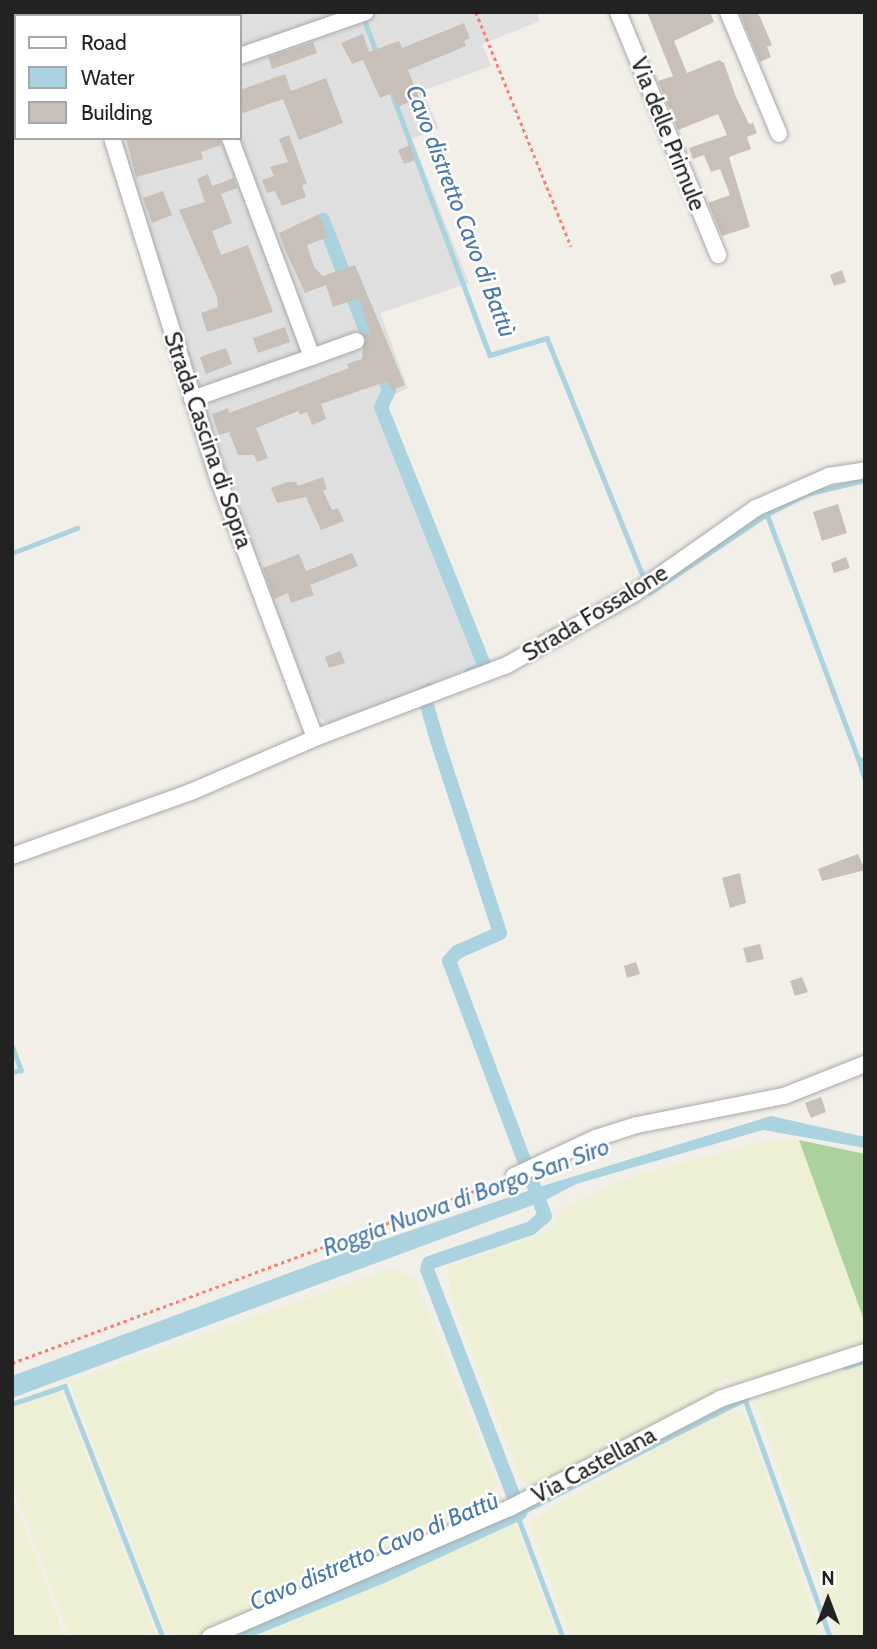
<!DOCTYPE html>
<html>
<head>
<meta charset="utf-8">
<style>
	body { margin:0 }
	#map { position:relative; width:877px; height:1649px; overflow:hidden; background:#f2efe9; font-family:Cabin,sans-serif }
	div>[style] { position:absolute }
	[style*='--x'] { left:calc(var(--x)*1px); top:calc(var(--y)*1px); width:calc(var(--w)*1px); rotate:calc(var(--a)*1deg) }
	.residential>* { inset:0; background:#e0dfdf }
	.farmland>* { inset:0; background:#eef0d5 }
	.forest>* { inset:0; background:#add19e }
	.water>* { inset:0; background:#aad3df }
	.stream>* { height:4.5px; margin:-2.25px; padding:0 2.25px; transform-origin:2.25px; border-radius:2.25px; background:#aad3df }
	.canal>* { height:14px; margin:-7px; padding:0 7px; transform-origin:7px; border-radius:7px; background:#aad3df }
	.building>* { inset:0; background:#c7bfb8 }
	.path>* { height:2.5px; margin-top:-1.25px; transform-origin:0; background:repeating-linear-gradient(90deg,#fa8072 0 3.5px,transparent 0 7px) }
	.roads { filter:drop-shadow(0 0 2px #a9a9a9) drop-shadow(0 0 2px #a9a9a9) }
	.minor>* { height:16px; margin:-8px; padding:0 8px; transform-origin:8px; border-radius:8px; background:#fff }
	span { translate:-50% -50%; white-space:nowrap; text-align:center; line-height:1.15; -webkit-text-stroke:5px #fff; paint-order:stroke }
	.street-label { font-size:23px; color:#222 }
	.water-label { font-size:24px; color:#4a7aab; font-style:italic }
	.frame { position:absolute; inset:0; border:14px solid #222; pointer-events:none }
	.legend { position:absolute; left:14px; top:14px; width:228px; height:126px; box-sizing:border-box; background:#fff; border:2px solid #a7a7a7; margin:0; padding:9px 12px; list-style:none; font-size:21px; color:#222 }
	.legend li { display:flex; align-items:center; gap:14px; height:35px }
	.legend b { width:35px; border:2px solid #a7a7a7 }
	.north { position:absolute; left:793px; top:1565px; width:70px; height:70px; -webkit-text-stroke:5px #fff; paint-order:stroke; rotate:0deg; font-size:19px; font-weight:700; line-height:28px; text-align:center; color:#222 }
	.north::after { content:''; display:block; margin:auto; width:24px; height:32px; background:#222; clip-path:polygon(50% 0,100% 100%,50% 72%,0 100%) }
</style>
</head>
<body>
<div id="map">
	<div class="residential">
		<div style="clip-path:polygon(84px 12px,536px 12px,540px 21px,482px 44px,491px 66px,422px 91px,439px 128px,412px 139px,469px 283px,380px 313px,408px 388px,391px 396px,378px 410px,479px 665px,420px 688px,416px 697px,333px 728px,313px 712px,244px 536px,118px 138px,240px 138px,240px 16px)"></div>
	</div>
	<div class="farmland">
		<div style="clip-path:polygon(12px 12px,72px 16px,16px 16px,12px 120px)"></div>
		<div style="clip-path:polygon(799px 1140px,865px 1323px,865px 1347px,745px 1380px,725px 1378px,715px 1391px,543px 1485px,523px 1483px,451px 1299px,448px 1267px,546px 1232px,562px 1210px,616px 1181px,763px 1141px)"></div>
		<div style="clip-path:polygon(393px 1268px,416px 1280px,496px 1482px,489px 1511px,195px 1637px,166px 1633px,69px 1381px)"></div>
		<div style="clip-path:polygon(865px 1365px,865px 1637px,838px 1637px,756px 1404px,768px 1393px)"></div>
		<div style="clip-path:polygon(56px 1389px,64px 1398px,154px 1630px,138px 1637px,71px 1637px,13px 1488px,12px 1408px)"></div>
		<div style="clip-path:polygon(729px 1409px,745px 1415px,822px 1637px,571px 1637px,530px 1524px,543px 1512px)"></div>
		<div style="clip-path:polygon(12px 1496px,43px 1576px,64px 1637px,12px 1637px)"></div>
		<div style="clip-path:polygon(515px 1524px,557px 1637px,257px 1637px,271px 1631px)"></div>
	</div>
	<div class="forest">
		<div style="clip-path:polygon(799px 1140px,865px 1154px,865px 1323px)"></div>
	</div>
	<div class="water">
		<div style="clip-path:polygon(771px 1116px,865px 1137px,865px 1148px,763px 1130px,576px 1184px,544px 1201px,539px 1187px)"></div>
		<div style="clip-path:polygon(537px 1188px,541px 1202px,12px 1398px,12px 1376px,332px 1257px)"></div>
	</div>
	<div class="stream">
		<div style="--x:365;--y:22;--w:34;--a:69"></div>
		<div style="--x:390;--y:88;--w:285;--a:69.5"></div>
		<div style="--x:490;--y:355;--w:59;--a:-16.6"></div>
		<div style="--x:547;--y:338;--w:261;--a:68"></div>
		<div style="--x:767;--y:514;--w:44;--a:-27.1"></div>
		<div style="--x:806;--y:494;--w:61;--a:-13.3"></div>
		<div style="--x:12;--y:553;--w:70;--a:-21"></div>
		<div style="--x:649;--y:593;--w:142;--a:-33.8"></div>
		<div style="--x:767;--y:514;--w:263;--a:69.5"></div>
		<div style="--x:859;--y:760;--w:6;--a:-9"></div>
		<div style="--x:859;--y:760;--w:19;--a:72"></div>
		<div style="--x:12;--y:1045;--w:27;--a:70"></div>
		<div style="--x:21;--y:1070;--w:9;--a:162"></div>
		<div style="--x:845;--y:1367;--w:21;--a:-17"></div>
		<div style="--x:745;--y:1399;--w:253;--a:70.3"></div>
		<div style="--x:12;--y:1404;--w:56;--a:-18.8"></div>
		<div style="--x:65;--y:1386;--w:269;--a:68.7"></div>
		<div style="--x:520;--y:1513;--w:254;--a:-26.9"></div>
		<div style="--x:517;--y:1514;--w:131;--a:69.5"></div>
	</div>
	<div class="canal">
		<div style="--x:323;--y:220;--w:182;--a:68.8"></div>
		<div style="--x:389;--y:390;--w:19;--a:115"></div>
		<div style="--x:381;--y:407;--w:282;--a:68.2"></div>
		<div style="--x:486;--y:669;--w:16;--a:162"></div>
		<div style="--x:233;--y:1637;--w:162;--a:-22.1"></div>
		<div style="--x:383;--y:1576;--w:151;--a:-24.7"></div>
		<div style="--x:520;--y:1513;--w:260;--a:-110.9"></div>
		<div style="--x:427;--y:1270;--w:7;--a:-74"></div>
		<div style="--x:429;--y:1263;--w:108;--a:-18.9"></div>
		<div style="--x:531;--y:1228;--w:18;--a:-41"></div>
		<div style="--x:545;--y:1216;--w:272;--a:-110.6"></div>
		<div style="--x:449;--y:961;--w:12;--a:-48"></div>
		<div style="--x:457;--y:952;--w:47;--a:-23.8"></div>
		<div style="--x:500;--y:933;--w:203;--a:-108.1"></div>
		<div style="--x:437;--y:740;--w:47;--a:-106.1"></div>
		<div style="--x:424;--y:695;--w:7;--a:-45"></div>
	</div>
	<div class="building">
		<div style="clip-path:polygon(647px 12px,710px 12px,714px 22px,674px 41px,687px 73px,719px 60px,724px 63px,736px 97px,749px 124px,753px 123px,757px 133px,747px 137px,751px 149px,729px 157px,750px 227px,722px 236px,708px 203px,730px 195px,720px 169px,711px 172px,704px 155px,693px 159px,689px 148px,727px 135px,718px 114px,678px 130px,658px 81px,673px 76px)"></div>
		<div style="clip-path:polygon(739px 12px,756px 12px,760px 17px,772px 45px,767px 47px,771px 57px,760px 62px)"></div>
		<div style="clip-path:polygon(464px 23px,470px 38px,464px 41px,466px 46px,408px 70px,419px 98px,397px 107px,392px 93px,380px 98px,363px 60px,352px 64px,341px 43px,363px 34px,369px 52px,399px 41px,402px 48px)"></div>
		<div style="clip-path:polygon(313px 42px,317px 53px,272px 69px,268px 57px)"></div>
		<div style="clip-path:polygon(285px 74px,291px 91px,326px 78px,343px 123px,299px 140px,283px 99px,240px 114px,240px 90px)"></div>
		<div style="clip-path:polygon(289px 135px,307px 184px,302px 185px,306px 197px,282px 206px,275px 191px,267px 193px,262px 180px,274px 176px,270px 167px,288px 162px,279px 139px)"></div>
		<div style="clip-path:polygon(126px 138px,220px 138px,221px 145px,201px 152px,203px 159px,136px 177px)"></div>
		<div style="clip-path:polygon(410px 145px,415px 160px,404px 164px,398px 150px)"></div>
		<div style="clip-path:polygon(208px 174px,212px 186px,234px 178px,237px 188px,221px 194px,232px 223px,212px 231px,221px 255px,248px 245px,273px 312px,207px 332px,201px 313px,218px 307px,217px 297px,179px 210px,205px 202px,197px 179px)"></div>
		<div style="clip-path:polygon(163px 191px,172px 215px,152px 223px,143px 198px)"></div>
		<div style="clip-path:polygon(319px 214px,328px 237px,307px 245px,314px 267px,323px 276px,355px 265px,405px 385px,392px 390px,388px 381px,321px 404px,326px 419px,312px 425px,307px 412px,300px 415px,298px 411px,256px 428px,268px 458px,257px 462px,254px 455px,238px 455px,229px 432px,219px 435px,212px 414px,228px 408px,229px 413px,349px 368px,347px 364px,362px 359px,364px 334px,370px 333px,359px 298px,333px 307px,326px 285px,305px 293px,287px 254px,279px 233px)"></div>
		<div style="clip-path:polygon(842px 270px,846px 282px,834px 286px,830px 275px)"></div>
		<div style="clip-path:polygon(285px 327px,290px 342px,258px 353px,253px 338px)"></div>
		<div style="clip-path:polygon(226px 348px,232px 364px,206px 374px,200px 357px)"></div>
		<div style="clip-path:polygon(323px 477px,327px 489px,323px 491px,332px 510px,338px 508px,344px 521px,321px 530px,306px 497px,277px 503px,271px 488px,287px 482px,296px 482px,298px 486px)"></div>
		<div style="clip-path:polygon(838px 504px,847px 533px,822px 541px,813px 512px)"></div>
		<div style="clip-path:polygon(352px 553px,358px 566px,310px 585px,314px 595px,291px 603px,288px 593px,274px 599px,263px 568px,299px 554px,306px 571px)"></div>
		<div style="clip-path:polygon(846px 557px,850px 568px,834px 573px,831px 563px)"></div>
		<div style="clip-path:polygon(340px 651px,345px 663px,329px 668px,325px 657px)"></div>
		<div style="clip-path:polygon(858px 854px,865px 870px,822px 881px,818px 869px)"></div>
		<div style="clip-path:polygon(740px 873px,746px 903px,730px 908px,722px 878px)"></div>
		<div style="clip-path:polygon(760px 944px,764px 959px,747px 963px,743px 948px)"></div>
		<div style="clip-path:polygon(636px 962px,640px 974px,627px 978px,624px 966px)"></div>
		<div style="clip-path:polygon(802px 977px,808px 992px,795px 996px,790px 981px)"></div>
		<div style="clip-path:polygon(821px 1097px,826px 1112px,811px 1118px,805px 1103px)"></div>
	</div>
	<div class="path">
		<div style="--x:476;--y:12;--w:253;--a:67.9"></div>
		<div style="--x:12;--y:1363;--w:522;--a:-20.41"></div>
	</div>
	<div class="roads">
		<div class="minor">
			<div style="--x:80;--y:12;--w:4;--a:76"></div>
			<div style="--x:618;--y:12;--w:263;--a:67.6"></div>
			<div style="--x:728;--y:12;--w:132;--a:67.3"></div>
			<div style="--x:240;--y:56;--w:133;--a:-19.2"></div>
			<div style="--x:12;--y:124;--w:4;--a:-14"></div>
			<div style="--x:112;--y:138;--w:359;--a:72.7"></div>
			<div style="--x:219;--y:481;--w:274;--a:69.5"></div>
			<div style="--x:312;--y:357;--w:47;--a:-20"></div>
			<div style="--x:192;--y:399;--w:127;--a:-19.3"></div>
			<div style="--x:312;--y:357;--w:234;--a:-110.5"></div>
			<div style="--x:12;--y:856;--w:190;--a:-19.7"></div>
			<div style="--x:191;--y:792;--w:135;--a:-23.5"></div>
			<div style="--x:315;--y:738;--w:203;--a:-20.8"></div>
			<div style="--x:505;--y:666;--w:149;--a:-29.3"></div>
			<div style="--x:635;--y:593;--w:148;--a:-35.1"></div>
			<div style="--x:756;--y:508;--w:80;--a:-23.7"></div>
			<div style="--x:829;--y:476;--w:36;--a:-9"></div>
			<div style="--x:514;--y:1176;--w:90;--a:-24.9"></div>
			<div style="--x:596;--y:1138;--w:43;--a:-17.6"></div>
			<div style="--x:637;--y:1125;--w:150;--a:-11.2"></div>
			<div style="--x:784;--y:1096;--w:87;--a:-21.6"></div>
			<div style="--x:210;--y:1637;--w:327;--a:-23.3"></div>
			<div style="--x:510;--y:1508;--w:237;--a:-27.4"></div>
			<div style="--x:720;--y:1399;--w:152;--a:-18"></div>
		</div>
	</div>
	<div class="street-label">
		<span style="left:668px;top:134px;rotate:68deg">Via delle Primule</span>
		<span style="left:208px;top:440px;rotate:71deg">Strada Cascina di Sopra</span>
		<span style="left:595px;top:613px;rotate:-31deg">Strada Fossalone</span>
		<span style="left:594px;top:1465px;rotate:-28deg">Via Castellana</span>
	</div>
	<div class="water-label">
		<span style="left:461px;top:211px;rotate:69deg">Cavo distretto Cavo di Battù</span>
		<span style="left:466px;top:1197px;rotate:-20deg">Roggia Nuova di Borgo San Siro</span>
		<span style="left:374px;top:1551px;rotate:-23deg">Cavo distretto Cavo di Battù</span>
	</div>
	<div class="frame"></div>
	<ul class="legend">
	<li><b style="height:9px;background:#fff"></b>Road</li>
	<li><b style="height:19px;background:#aad3df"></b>Water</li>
	<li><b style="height:19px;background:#c7bfb8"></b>Building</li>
	</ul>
	<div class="north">N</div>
</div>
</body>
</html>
